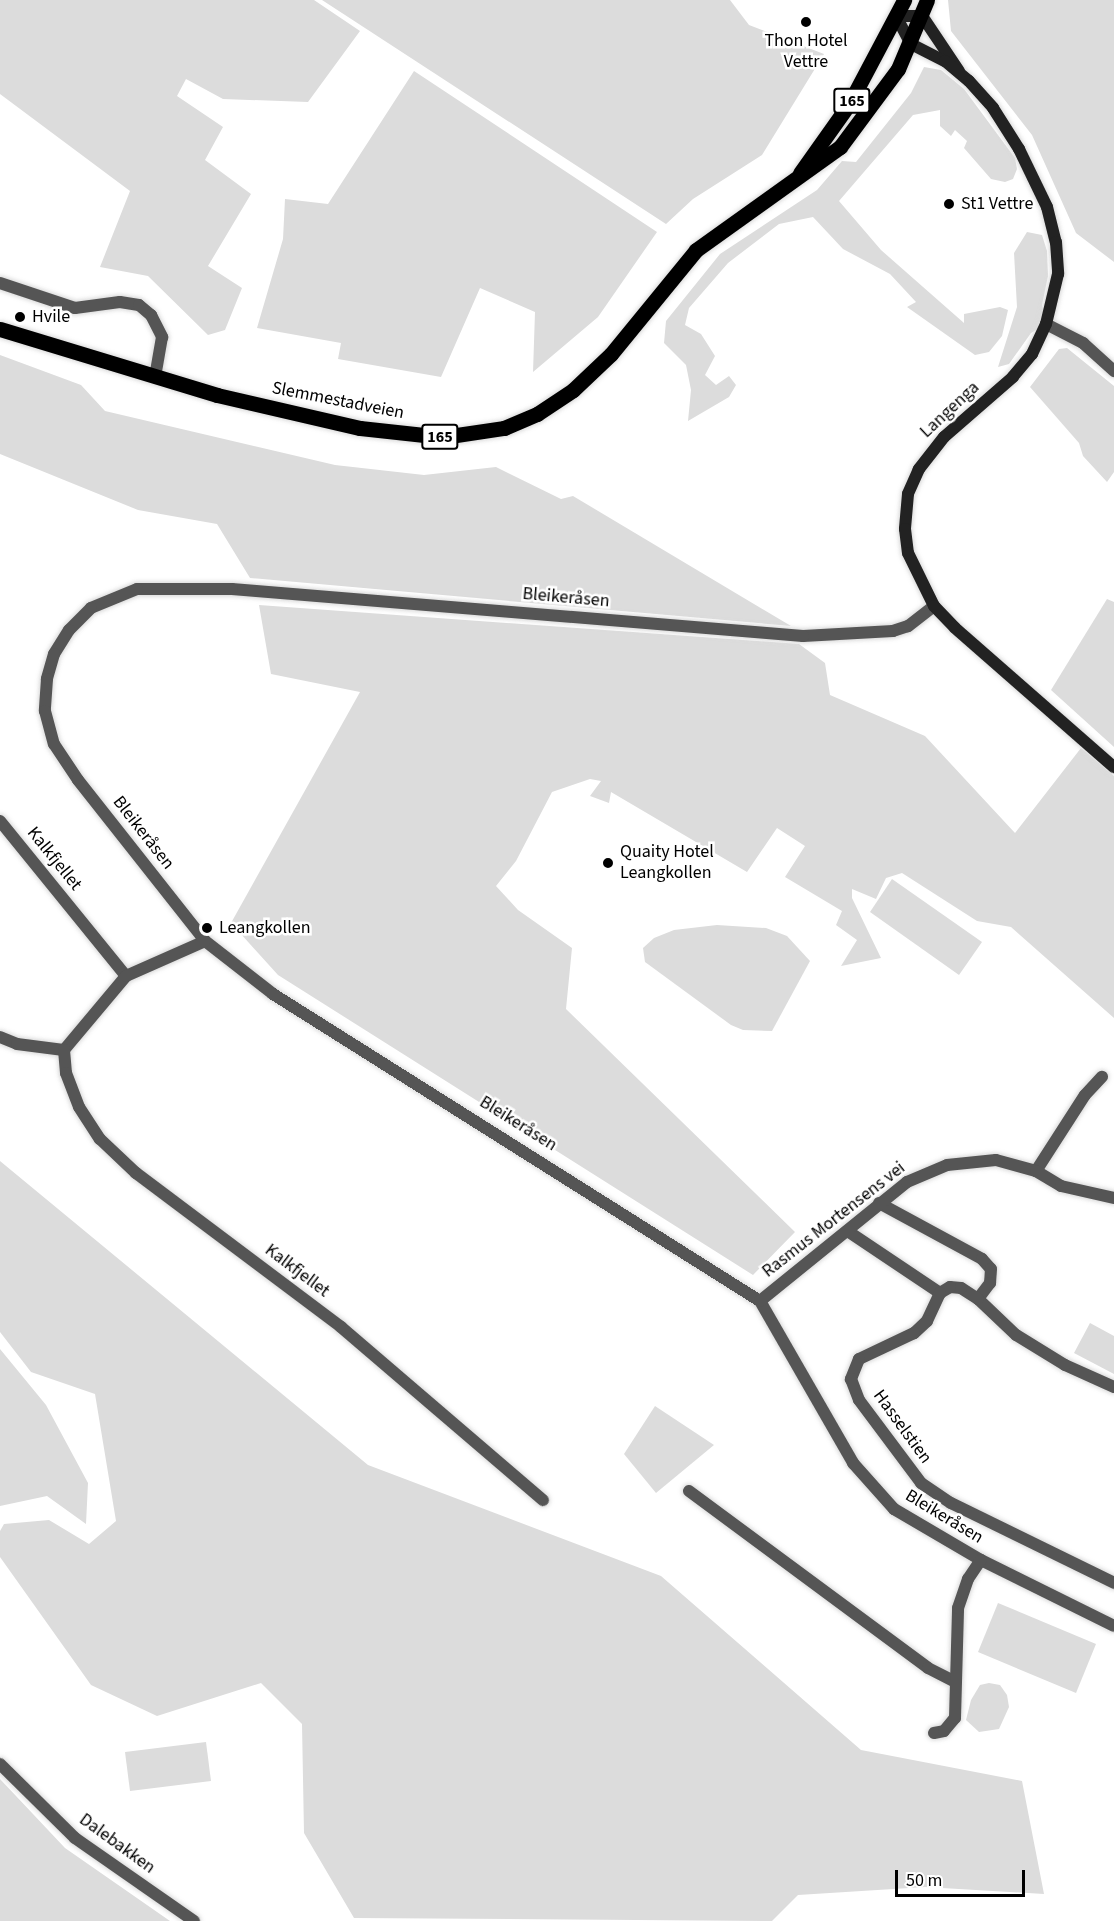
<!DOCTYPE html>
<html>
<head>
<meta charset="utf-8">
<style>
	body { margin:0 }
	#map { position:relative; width:1114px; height:1921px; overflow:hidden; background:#fff; font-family:"Source Sans 3",sans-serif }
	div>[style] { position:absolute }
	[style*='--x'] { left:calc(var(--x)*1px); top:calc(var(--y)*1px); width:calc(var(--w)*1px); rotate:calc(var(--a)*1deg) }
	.green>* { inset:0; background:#dcdcdc }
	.roads { filter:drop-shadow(0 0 2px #dbdbdb) drop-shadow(0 0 2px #dbdbdb) }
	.minor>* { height:12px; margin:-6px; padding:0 6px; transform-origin:6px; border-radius:6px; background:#555 }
	.secondary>* { height:12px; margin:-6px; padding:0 6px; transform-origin:6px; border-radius:6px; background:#222 }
	.primary>* { height:15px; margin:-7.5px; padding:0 7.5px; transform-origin:7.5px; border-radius:7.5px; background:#000 }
	.dots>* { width:16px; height:16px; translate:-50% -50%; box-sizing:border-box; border:3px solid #fff; border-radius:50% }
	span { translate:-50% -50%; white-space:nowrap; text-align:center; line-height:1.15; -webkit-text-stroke:5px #fff; paint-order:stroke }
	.shield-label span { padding:2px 4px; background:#fff; border:2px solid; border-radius:4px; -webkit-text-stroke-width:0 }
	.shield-label { font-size:16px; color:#000; font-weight:700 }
	.poi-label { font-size:18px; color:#000 }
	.left { translate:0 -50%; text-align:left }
	.street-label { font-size:18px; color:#000 }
	.scale { position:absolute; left:895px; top:1870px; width:130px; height:27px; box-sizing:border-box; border:3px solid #000; border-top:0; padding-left:8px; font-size:18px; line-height:21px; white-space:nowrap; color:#000; -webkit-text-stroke:4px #fff; paint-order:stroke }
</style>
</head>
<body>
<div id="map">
	<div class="green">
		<div style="clip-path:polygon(0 0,314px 0,360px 31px,308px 102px,223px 99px,186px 79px,177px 96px,223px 127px,205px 160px,251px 194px,208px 266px,242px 288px,225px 330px,208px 335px,148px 276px,100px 267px,130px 191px,0 94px)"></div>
		<div style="clip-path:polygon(322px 0,730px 0,749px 25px,824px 54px,762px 155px,693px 199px,666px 224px)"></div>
		<div style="clip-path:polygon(948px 0,1114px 0,1114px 262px,1076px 233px,1032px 135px,951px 31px)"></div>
		<div style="clip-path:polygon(924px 67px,941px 70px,964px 89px,1015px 158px,1017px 169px,1013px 179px,1005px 182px,991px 179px,964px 148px,967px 141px,955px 130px,951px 136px,940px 126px,940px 110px,913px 115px,839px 201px,881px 250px,964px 323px,964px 314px,1000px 307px,1008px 310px,1002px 336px,989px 352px,975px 355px,907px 307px,916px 302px,890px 274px,843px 249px,813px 217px,779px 224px,728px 263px,689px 308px,685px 325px,701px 334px,715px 356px,705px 375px,716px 385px,729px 376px,736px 385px,729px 397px,688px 421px,691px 390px,686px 365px,664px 343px,666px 321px,720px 254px,817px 190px,842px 161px,856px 162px,911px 93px)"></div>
		<div style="clip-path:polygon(414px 71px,657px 232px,598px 317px,533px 372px,535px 312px,480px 288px,441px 377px,338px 359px,341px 343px,257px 328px,283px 239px,285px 199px,328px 204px)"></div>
		<div style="clip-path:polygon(1027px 232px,1042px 235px,1047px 251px,1048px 276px,1042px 305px,1046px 324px,1031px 333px,1009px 364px,998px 367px,1017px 307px,1014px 253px)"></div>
		<div style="clip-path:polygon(1067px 348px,1114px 386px,1114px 472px,1107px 482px,1083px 456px,1079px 443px,1030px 387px,1059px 349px)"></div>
		<div style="clip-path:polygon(0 355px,81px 385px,105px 411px,335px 465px,424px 475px,496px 467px,561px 499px,573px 496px,791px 626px,250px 578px,217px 524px,138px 510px,0 454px)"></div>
		<div style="clip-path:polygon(1107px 599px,1114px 602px,1114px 747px,1051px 690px)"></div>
		<div style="clip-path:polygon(259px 605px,799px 644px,825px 663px,830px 695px,925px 736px,1015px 833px,1081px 748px,1114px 776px,1114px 1018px,1011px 927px,977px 921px,902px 873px,886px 878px,876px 899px,852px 889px,852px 898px,881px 958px,841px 966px,857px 940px,836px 925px,842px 911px,785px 877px,805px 846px,777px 828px,747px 872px,611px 792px,609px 803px,590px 796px,601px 781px,590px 779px,552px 792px,516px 861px,496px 886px,518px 910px,572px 948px,566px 1009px,795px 1232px,753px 1275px,278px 975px,231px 923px,360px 692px,271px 674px)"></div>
		<div style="clip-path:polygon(892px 879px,982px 942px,959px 975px,870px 912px)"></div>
		<div style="clip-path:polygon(717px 925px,766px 928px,787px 936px,810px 961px,772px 1031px,743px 1030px,731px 1025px,645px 962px,643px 948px,654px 938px,674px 930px)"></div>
		<div style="clip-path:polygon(0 1161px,368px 1465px,661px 1576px,861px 1750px,1022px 1781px,1044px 1894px,925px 1887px,798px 1895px,772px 1921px,354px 1918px,304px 1833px,302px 1724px,261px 1683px,157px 1716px,91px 1685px,0 1557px,0 1531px,4px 1524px,49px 1520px,89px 1544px,116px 1521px,95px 1394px,31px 1372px,0 1332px)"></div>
		<div style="clip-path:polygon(1090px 1323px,1114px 1336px,1114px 1374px,1074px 1353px)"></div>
		<div style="clip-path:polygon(0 1349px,46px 1405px,88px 1483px,86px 1524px,47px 1496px,0 1506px)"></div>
		<div style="clip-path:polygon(655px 1406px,714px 1445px,656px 1493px,624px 1454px)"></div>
		<div style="clip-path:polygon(998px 1603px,1096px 1644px,1076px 1693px,978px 1652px)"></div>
		<div style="clip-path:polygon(989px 1683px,1000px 1685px,1007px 1695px,1009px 1707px,999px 1729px,979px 1732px,966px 1720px,971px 1700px,980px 1685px)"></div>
		<div style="clip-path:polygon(206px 1742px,211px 1781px,130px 1791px,125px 1752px)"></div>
		<div style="clip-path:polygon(0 1779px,65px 1848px,170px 1921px,0 1921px)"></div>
	</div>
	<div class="roads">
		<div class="minor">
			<div style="--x:0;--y:283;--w:79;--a:18.4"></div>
			<div style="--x:75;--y:308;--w:45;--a:-7.6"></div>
			<div style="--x:120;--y:302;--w:19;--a:9"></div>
			<div style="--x:139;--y:305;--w:16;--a:40"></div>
			<div style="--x:151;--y:315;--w:25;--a:63"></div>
			<div style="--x:162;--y:337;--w:41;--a:99.9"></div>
			<div style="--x:1046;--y:324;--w:42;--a:27.2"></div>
			<div style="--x:1083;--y:343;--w:42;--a:42.1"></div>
			<div style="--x:934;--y:606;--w:33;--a:142"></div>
			<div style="--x:908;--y:626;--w:16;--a:162"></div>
			<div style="--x:893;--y:631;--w:90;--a:176.8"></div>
			<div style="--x:803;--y:636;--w:573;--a:-175.29"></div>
			<div style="--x:232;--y:589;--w:95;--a:180"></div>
			<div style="--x:137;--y:589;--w:50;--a:157.6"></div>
			<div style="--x:91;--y:608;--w:31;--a:135"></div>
			<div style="--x:69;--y:630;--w:28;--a:122"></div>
			<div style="--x:54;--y:654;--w:26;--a:106"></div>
			<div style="--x:47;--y:679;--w:32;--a:94"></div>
			<div style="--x:45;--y:711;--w:34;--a:75"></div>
			<div style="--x:54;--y:744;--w:43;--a:56.3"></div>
			<div style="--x:78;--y:780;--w:205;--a:51.7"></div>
			<div style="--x:205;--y:941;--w:86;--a:37.9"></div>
			<div style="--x:273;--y:994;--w:576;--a:32.23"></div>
			<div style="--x:760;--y:1301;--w:187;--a:60.1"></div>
			<div style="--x:853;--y:1463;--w:62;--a:48.3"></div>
			<div style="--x:894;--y:1509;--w:101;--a:30.4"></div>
			<div style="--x:981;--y:1560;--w:148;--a:26.4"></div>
			<div style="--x:0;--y:821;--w:200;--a:50.9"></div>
			<div style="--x:0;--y:1037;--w:18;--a:22"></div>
			<div style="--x:17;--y:1044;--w:47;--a:7.3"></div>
			<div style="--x:64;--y:1050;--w:97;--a:-50"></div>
			<div style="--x:126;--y:976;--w:86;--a:-23.9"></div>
			<div style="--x:64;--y:1050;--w:23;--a:85"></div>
			<div style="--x:66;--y:1073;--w:36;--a:69"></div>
			<div style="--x:79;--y:1107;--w:38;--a:57"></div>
			<div style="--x:100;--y:1139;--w:50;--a:43.4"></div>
			<div style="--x:136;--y:1173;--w:256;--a:36.9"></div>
			<div style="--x:341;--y:1327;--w:266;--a:40.6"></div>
			<div style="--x:1036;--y:1171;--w:90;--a:-57.2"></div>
			<div style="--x:1085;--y:1095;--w:25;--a:-47"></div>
			<div style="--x:879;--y:1203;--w:117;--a:28.5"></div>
			<div style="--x:982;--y:1259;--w:13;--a:48"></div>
			<div style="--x:991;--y:1269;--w:14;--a:94"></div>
			<div style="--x:990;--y:1283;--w:20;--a:127"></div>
			<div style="--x:849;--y:1232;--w:110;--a:33.8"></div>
			<div style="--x:760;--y:1301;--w:189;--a:-39"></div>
			<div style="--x:907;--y:1182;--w:43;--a:-23"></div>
			<div style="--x:947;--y:1165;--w:49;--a:-5.8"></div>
			<div style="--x:996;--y:1160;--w:41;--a:15.4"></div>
			<div style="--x:1036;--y:1171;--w:29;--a:31"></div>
			<div style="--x:1061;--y:1186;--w:54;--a:12.8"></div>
			<div style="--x:1114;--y:1387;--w:54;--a:-155.8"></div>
			<div style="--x:1065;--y:1365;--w:57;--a:-148.5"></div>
			<div style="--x:1016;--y:1335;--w:52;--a:-136.5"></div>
			<div style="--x:978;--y:1299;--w:20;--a:-147"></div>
			<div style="--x:961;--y:1288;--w:11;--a:-175"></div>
			<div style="--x:950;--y:1287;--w:12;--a:149"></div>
			<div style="--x:940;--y:1293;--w:31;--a:115"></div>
			<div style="--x:927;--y:1321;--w:18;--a:137"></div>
			<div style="--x:914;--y:1333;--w:61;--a:154.7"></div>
			<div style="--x:859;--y:1359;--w:22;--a:112"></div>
			<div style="--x:851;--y:1379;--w:22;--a:69"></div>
			<div style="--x:859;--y:1400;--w:104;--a:53.2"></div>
			<div style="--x:921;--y:1483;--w:36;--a:34"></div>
			<div style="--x:951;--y:1503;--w:182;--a:26.1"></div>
			<div style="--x:689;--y:1491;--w:297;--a:36.5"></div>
			<div style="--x:928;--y:1668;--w:29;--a:27"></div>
			<div style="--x:934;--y:1733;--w:10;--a:-11"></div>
			<div style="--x:944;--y:1731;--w:17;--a:-50"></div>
			<div style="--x:955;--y:1718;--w:110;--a:-88.4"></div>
			<div style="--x:958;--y:1608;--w:31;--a:-71"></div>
			<div style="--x:968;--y:1579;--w:23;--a:-56"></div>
			<div style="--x:0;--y:1764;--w:105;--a:44.6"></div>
			<div style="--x:75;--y:1838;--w:145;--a:34.9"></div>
		</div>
		<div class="secondary">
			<div style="--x:959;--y:71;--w:66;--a:-123.9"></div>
			<div style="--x:922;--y:16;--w:26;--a:180"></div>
			<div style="--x:896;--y:16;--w:32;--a:62"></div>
			<div style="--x:911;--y:44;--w:38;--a:27"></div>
			<div style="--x:945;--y:61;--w:31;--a:40"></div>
			<div style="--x:969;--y:81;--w:36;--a:48"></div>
			<div style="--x:993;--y:108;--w:49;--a:57.6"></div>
			<div style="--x:1019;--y:149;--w:64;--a:64.2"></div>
			<div style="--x:1047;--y:207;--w:36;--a:76"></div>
			<div style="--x:1056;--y:242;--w:32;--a:86"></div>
			<div style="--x:1058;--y:274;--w:51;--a:103.5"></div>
			<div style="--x:1046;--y:324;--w:33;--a:115"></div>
			<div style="--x:1032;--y:354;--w:30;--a:130"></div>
			<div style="--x:1013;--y:377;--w:91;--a:139"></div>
			<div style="--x:944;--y:437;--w:41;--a:128"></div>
			<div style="--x:919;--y:469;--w:27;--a:114"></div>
			<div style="--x:908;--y:494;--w:35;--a:95"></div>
			<div style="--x:905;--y:529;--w:24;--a:83"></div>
			<div style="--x:908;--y:553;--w:59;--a:63.9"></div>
			<div style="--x:934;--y:606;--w:30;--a:46"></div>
			<div style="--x:955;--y:628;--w:211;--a:41.2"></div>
		</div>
		<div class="primary">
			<div style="--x:800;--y:173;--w:85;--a:-54.6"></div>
			<div style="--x:849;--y:104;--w:118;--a:-62.1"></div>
			<div style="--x:0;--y:329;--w:227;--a:16.9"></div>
			<div style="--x:217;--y:395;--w:147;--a:13"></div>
			<div style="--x:360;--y:428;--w:83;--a:6.2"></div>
			<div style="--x:443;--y:437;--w:62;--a:-8.4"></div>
			<div style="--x:504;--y:428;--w:36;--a:-23"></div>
			<div style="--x:537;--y:414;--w:43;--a:-33.7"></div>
			<div style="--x:573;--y:390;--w:52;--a:-43.5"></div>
			<div style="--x:611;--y:354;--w:134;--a:-50.7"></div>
			<div style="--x:696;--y:250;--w:177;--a:-35.6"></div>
			<div style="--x:840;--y:147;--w:97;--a:-53.4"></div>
			<div style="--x:898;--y:69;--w:75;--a:-67.2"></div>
		</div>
	</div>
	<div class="dots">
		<div style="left:806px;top:22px;background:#000"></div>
		<div style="left:949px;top:204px;background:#000"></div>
		<div style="left:20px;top:317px;background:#000"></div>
		<div style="left:608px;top:863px;background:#000"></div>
		<div style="left:207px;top:928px;background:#000"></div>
	</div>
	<div class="shield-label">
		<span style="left:852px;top:101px">165</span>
		<span style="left:440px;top:437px">165</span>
	</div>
	<div class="poi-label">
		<span style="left:806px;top:52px">Thon Hotel<br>Vettre</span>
		<span class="left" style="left:961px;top:204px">St1 Vettre</span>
		<span class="left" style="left:32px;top:317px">Hvile</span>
		<span class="left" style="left:620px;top:863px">Quaity Hotel<br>Leangkollen</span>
		<span class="left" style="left:219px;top:928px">Leangkollen</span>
	</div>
	<div class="street-label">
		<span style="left:338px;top:401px;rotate:11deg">Slemmestadveien</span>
		<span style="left:950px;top:410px;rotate:-43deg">Langenga</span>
		<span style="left:566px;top:598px;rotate:5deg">Bleikeråsen</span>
		<span style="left:143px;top:833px;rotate:52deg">Bleikeråsen</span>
		<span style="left:54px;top:859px;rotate:51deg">Kalkfjellet</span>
		<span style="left:518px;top:1124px;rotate:32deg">Bleikeråsen</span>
		<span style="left:834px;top:1220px;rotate:-38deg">Rasmus Mortensens vei</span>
		<span style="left:297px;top:1271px;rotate:37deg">Kalkfjellet</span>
		<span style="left:902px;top:1427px;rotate:54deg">Hasselstien</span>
		<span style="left:944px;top:1517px;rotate:31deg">Bleikeråsen</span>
		<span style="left:117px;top:1844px;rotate:36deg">Dalebakken</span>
	</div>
	<div class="scale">50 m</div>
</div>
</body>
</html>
